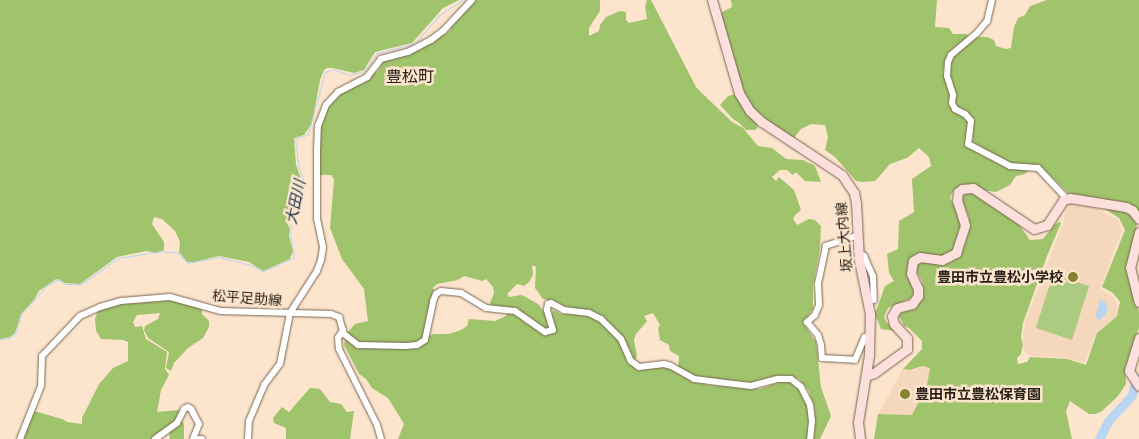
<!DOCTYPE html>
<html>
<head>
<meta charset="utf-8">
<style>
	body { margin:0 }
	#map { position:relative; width:1139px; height:439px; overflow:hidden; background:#fce4cd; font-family:"Titillium Web","Noto Sans JP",sans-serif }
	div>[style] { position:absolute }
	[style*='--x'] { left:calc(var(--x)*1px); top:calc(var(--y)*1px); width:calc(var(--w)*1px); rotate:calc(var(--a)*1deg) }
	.built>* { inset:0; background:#f5d8bb }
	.green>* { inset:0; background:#abcb81 }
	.forest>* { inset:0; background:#9fc46b }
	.water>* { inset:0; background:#b9d5f1 }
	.stream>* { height:1px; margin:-0.5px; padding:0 0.5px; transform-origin:0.5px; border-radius:0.5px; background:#b9d5f1 }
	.river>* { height:9px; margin:-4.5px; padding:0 4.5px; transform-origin:4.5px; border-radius:4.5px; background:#b9d5f1 }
	.roads { filter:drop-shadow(0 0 1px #786450) drop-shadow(0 0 1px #786450) }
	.minor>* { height:6px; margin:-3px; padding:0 3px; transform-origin:3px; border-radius:3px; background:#fff }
	.secondary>* { height:9px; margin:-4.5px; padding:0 4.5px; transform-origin:4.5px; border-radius:4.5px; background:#fddfdd }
	.dots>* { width:14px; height:14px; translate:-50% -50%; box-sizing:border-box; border:2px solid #fce4cd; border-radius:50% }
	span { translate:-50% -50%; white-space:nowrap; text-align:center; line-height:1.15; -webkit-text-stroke:5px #fce4cd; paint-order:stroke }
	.street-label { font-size:14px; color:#2a2219 }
	.poi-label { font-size:14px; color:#2a2219; font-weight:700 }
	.right { translate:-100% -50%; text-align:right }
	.left { translate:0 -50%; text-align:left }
	.water-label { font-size:15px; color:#102f4a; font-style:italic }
	.quarter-label { font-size:16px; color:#2a2219 }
</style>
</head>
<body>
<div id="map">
	<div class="built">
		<div style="clip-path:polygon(1077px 200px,1117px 219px,1122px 231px,1100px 288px,1115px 298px,1118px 309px,1116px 316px,1096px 333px,1085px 363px,1064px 358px,1031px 356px,1024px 352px,1023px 336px,1026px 320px,1063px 223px,1067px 202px)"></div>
		<div style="clip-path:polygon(922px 366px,930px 368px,927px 385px,912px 415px,878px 414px,903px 369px,911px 370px)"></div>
	</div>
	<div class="green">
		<div style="clip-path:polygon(1053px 274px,1089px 286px,1072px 340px,1036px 328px)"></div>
	</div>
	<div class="forest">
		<div style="clip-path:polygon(0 0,459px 0,443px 8px,412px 43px,375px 52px,364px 70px,354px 73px,333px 68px,327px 68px,324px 70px,320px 80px,312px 123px,304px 135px,294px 138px,296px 165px,301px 179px,286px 221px,290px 229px,289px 236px,293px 251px,290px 259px,263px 271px,249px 262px,219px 256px,194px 262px,187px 262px,179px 252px,180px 242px,175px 231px,162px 219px,154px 217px,152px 224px,164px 242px,164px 250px,156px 253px,146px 251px,117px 257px,80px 284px,65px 283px,56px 279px,39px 291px,34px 300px,21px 314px,15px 333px,10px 337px,0 339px)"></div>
		<div style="clip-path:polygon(474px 0,600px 0,600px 11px,589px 28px,589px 36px,599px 31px,600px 25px,606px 17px,620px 11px,626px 12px,626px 20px,629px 23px,647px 19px,645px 7px,647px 0,651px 0,696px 87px,706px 97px,732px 122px,743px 128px,758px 146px,772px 148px,786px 159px,803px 160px,815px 166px,821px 182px,805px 181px,796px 172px,793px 175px,787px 170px,780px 170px,772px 177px,776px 181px,779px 177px,794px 190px,801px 210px,795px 215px,793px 219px,797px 225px,809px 219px,815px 220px,821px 226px,820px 248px,813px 286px,813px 309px,803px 323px,816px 342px,821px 387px,831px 416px,820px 439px,814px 439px,815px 410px,809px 391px,799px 379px,783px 375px,750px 383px,695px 377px,678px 368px,679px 356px,670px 351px,669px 345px,660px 340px,658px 328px,660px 325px,653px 313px,644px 316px,647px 321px,636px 334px,634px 340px,637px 356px,635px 361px,604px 319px,566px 308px,558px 302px,543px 299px,535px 288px,536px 267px,532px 265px,533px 275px,529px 282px,524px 286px,517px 284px,507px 294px,509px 297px,522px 295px,538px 304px,546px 314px,548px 326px,547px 330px,524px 315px,489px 306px,494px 293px,493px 287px,486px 279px,482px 281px,464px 276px,458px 280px,437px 284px,433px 288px,435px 293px,430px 303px,425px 336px,417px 343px,358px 344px,347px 333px,355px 324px,368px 321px,364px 289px,342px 259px,330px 228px,334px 179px,331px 175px,320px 175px,320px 129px,327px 107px,335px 97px,378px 71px,384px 60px,442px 33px,446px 34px,451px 29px,451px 25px)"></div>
		<div style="clip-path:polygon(731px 0,937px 0,935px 27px,949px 28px,953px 34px,966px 34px,970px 37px,946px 62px,943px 71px,951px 95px,949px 105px,952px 110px,968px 117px,965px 146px,986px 153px,994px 161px,1029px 169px,1025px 174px,1016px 176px,1010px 185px,996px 192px,961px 187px,952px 193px,950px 198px,962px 220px,956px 248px,943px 257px,913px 257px,908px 265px,908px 272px,914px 292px,911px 298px,888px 308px,884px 317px,887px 323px,896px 331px,881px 329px,875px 314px,885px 286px,894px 281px,889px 273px,887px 254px,898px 249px,899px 221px,914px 212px,912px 179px,931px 166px,929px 157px,919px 148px,907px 158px,890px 164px,875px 181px,861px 182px,856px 181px,835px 157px,825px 150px,828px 137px,825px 125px,811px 124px,801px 129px,794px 138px,764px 119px,750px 106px,742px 91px,718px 14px,732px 7px)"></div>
		<div style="clip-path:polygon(1047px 0,1139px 0,1139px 213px,1127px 204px,1068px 193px,1043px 168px,1010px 164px,1005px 159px,996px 157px,973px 142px,973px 119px,967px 112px,954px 105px,948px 71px,953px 56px,976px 37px,987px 37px,994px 40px,996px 46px,1006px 49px,1011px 48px,1014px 27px,1018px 18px,1025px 15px,1030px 6px)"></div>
		<div style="clip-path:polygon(736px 94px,758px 126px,756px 130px,746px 130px,738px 122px,733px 119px,720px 105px,728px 96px)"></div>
		<div style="clip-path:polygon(972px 192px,1017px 222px,1030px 240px,1043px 239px,1054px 225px,1059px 222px,1061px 223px,1047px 256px,1023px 323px,1021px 337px,1023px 345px,1021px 354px,1017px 358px,1018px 364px,1027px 362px,1030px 357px,1067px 359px,1086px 365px,1097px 333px,1117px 316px,1120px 302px,1113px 293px,1102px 287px,1125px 230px,1119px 218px,1094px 202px,1121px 208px,1131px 213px,1137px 222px,1136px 233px,1129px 258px,1139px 312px,1139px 328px,1125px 368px,1126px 384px,1118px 396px,1102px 411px,1096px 414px,1089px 414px,1070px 401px,1066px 411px,1072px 439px,874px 439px,878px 414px,912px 415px,927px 385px,930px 368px,922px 366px,910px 370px,903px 369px,922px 349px,922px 341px,909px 328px,904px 326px,899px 316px,904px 311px,915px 308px,924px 292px,922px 281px,915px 268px,917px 264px,923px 262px,949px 263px,960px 256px,969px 225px,969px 218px,962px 199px,966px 193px)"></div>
		<div style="clip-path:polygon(171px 299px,202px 309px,202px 314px,209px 321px,209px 327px,203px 338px,188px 348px,174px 363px,171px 371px,166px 368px,169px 352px,148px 338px,144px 330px,145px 326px,158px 319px,160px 313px,137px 315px,133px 322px,135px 327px,142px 326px,146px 339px,167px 352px,165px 369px,169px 375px,161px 390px,157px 412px,180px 410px,180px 417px,153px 439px,22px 439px,34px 411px,62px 419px,67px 422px,82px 424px,82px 418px,99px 384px,113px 368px,128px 361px,128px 342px,123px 340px,101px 339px,96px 331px,95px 319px,98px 310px,123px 302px)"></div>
		<div style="clip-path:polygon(554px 310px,561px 314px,588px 314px,597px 319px,620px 339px,632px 366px,637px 369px,668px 367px,705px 383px,707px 385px,760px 389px,786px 380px,792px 382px,798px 387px,806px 400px,810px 420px,808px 439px,398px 439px,404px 424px,388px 398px,372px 388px,366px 379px,359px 374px,344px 345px,345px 338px,351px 343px,406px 348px,433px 334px,449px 334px,461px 330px,467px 326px,469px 319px,495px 321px,506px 316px,508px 311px,550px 333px,552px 312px)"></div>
		<div style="clip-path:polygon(310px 388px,320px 389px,330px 402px,341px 404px,347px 412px,354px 411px,350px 439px,286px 439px,286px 428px,274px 423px,273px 418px,282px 407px,289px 412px)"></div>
		<div style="clip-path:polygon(181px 419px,184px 424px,184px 439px,170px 439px,169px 432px)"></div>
	</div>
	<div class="water">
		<div style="clip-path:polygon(1100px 300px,1106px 302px,1106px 305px,1108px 306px,1105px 317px,1102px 316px,1101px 320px,1095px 318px)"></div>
	</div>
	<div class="stream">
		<div style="--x:0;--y:339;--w:10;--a:-6"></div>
		<div style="--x:10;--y:338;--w:7;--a:-45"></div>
		<div style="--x:15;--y:333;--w:20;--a:-72"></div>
		<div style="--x:21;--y:314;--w:38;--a:-48"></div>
		<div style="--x:46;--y:286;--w:14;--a:-30"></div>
		<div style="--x:58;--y:279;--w:9;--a:36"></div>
		<div style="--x:65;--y:284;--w:16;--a:0"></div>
		<div style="--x:81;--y:284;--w:45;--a:-35.1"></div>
		<div style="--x:118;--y:258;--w:45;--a:-9"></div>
		<div style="--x:162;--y:251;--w:16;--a:7"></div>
		<div style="--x:178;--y:253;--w:14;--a:45"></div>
		<div style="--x:188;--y:263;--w:32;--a:-11"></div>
		<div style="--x:219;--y:257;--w:30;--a:14"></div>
		<div style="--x:248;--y:264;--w:17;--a:25"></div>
		<div style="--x:263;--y:271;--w:33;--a:-23"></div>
		<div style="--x:293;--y:258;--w:4;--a:-76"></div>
		<div style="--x:294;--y:254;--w:18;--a:-103"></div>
		<div style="--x:290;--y:236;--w:10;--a:-84"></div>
		<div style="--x:291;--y:226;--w:6;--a:-121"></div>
		<div style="--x:288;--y:221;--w:45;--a:-70.3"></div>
		<div style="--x:303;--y:179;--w:15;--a:-110"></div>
		<div style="--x:298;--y:165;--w:27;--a:-96"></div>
		<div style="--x:295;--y:138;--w:12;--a:-14"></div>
		<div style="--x:307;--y:135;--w:5;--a:-68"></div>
		<div style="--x:309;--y:130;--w:60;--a:-74.6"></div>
		<div style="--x:325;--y:72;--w:9;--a:-21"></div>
		<div style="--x:333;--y:69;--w:17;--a:21"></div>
		<div style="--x:349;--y:75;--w:16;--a:-15"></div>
		<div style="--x:364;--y:71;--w:22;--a:-54"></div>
		<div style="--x:377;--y:53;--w:38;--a:-14"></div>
		<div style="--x:414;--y:44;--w:38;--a:-49"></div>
		<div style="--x:439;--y:15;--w:27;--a:-33"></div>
	</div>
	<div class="river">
		<div style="--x:1099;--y:439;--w:20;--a:-63"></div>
		<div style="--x:1108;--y:421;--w:35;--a:-47"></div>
		<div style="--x:1132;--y:395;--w:9;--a:-77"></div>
		<div style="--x:1134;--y:386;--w:9;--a:-58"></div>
	</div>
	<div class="roads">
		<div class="minor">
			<div style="--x:992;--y:0;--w:22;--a:103"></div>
			<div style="--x:987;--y:21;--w:16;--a:130"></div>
			<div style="--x:977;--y:33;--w:34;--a:140"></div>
			<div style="--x:951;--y:55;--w:8;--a:113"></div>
			<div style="--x:948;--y:62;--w:14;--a:94"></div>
			<div style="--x:947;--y:76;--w:20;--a:72"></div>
			<div style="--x:953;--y:95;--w:8;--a:97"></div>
			<div style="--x:952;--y:103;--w:7;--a:63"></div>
			<div style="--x:955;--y:109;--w:11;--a:27"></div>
			<div style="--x:965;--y:114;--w:9;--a:49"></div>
			<div style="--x:971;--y:121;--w:23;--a:97"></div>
			<div style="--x:968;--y:144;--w:47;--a:27.6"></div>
			<div style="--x:1010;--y:166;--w:28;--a:4"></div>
			<div style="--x:1038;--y:168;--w:41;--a:47"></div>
			<div style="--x:856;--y:236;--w:32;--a:162"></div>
			<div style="--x:826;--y:246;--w:39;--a:102"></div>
			<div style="--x:818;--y:284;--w:21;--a:87"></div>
			<div style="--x:819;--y:305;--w:11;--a:112"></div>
			<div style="--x:815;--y:315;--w:11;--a:139"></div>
			<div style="--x:807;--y:322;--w:17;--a:50"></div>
			<div style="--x:818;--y:335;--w:10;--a:73"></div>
			<div style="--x:821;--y:345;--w:13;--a:86"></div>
			<div style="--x:822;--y:358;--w:33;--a:3"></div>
			<div style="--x:855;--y:360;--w:25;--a:-67"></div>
			<div style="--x:865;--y:337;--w:5;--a:-22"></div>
			<div style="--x:857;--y:251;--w:9;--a:36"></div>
			<div style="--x:864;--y:256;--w:22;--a:66"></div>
			<div style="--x:873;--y:276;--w:24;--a:88"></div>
			<div style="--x:343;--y:330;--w:9;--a:122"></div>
			<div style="--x:338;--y:338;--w:11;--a:85"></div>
			<div style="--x:339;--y:349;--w:85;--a:63.4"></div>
			<div style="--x:377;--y:425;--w:15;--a:74"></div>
			<div style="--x:20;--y:439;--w:57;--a:-68.4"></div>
			<div style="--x:41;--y:386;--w:30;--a:-88"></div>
			<div style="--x:42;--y:356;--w:55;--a:-46.5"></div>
			<div style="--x:80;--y:316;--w:22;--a:-24"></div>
			<div style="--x:100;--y:307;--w:22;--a:-16"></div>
			<div style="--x:121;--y:301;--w:49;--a:-4.7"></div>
			<div style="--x:170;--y:297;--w:52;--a:15.6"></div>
			<div style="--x:220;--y:311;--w:111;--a:1.5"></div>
			<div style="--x:331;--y:314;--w:9;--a:21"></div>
			<div style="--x:339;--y:317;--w:18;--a:74"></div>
			<div style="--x:344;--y:334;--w:18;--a:38"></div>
			<div style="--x:358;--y:345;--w:48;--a:1.2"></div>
			<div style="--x:406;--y:346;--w:11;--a:-5"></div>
			<div style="--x:417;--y:345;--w:9;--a:-32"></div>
			<div style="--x:425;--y:340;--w:40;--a:-78"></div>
			<div style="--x:433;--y:301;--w:8;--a:-67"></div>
			<div style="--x:436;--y:294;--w:6;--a:-31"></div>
			<div style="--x:441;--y:291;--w:20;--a:6"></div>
			<div style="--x:461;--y:293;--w:29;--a:31"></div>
			<div style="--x:486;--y:308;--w:29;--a:6"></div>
			<div style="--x:515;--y:311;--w:37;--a:35"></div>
			<div style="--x:545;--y:332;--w:8;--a:-14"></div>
			<div style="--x:553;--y:330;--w:21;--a:-107"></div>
			<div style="--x:547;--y:310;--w:6;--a:-81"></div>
			<div style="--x:548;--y:304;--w:3;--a:-18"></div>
			<div style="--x:551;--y:303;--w:15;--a:28"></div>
			<div style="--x:564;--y:310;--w:25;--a:7"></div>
			<div style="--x:589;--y:313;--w:13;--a:27"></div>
			<div style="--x:601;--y:319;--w:28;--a:45"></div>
			<div style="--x:621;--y:339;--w:24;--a:66"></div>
			<div style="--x:631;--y:361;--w:10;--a:37"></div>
			<div style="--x:639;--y:367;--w:25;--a:-7"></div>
			<div style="--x:664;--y:364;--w:7;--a:16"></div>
			<div style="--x:671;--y:366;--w:26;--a:29"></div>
			<div style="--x:694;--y:379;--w:57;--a:7"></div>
			<div style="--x:751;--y:386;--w:28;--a:-15"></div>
			<div style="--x:778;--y:379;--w:13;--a:0"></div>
			<div style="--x:791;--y:379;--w:13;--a:39"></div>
			<div style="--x:801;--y:387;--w:20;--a:63"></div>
			<div style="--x:810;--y:405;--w:16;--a:83"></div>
			<div style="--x:812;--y:421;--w:18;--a:96"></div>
			<div style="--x:155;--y:439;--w:27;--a:-36"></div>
			<div style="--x:177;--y:423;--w:16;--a:-63"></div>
			<div style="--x:184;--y:409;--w:4;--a:-27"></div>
			<div style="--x:188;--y:407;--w:4;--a:34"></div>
			<div style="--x:191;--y:409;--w:17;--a:62"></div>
			<div style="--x:199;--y:424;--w:16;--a:112"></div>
			<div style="--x:199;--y:439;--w:3;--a:0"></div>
			<div style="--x:248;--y:439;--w:18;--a:-87"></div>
			<div style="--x:249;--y:421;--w:39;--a:-67"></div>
			<div style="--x:264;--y:385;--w:26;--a:-53"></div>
			<div style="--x:280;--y:364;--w:52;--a:-78.9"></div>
			<div style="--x:290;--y:313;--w:50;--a:-57.3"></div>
			<div style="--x:317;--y:271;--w:12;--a:-70"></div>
			<div style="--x:321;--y:260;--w:13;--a:-81"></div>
			<div style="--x:323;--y:247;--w:30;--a:-102"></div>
			<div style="--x:317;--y:218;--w:67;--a:-90"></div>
			<div style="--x:317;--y:151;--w:25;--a:-88"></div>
			<div style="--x:318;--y:126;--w:22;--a:-69"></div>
			<div style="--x:326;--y:105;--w:18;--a:-47"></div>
			<div style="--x:338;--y:92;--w:33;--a:-27"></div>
			<div style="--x:367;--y:77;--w:23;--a:-52"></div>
			<div style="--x:381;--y:59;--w:28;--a:-15"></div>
			<div style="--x:408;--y:52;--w:26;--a:-28"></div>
			<div style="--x:431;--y:40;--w:15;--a:-37"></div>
			<div style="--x:443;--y:31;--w:42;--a:-46.9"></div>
		</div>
		<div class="secondary">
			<div style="--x:712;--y:0;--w:97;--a:73.8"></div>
			<div style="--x:739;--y:93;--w:21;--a:59"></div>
			<div style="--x:750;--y:111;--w:16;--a:43"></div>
			<div style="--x:762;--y:122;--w:96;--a:33.5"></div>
			<div style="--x:842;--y:175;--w:22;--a:56"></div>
			<div style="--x:854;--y:193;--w:10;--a:79"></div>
			<div style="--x:856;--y:203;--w:57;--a:87"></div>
			<div style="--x:859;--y:260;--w:55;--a:78.5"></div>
			<div style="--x:870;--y:314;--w:41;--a:91.4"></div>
			<div style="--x:869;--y:355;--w:68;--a:99.3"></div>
			<div style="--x:858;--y:422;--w:17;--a:83"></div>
			<div style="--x:1139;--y:232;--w:36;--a:104"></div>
			<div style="--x:1130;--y:267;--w:36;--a:76"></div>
			<div style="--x:1139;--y:338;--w:34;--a:107"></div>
			<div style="--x:1129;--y:371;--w:18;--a:56"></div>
			<div style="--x:866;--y:376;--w:9;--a:-21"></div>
			<div style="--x:874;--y:373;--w:41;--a:-36"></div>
			<div style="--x:907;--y:349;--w:11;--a:-90"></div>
			<div style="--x:907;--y:338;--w:19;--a:-133"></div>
			<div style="--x:894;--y:324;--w:8;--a:-104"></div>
			<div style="--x:892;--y:316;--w:9;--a:-58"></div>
			<div style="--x:897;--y:308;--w:16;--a:-15"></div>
			<div style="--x:912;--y:304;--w:10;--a:-53"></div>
			<div style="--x:918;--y:296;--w:7;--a:-90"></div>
			<div style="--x:918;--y:289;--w:17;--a:-114"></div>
			<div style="--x:911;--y:273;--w:12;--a:-81"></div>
			<div style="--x:913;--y:261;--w:8;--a:-30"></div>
			<div style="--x:920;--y:257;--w:22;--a:8"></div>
			<div style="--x:942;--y:260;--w:16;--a:-27"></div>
			<div style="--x:956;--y:253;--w:29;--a:-72"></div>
			<div style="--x:965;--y:225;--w:25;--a:-108"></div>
			<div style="--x:957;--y:201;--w:9;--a:-84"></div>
			<div style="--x:958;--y:192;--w:5;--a:-37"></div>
			<div style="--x:962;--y:189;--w:11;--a:-5"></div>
			<div style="--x:973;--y:188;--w:73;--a:33.9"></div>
			<div style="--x:1034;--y:229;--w:14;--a:-17"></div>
			<div style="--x:1047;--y:225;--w:30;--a:-57"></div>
			<div style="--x:1063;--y:200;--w:7;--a:-16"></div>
			<div style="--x:1070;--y:198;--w:57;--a:9.1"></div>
			<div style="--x:1126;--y:207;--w:7;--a:27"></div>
			<div style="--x:1132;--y:210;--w:11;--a:52"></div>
		</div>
	</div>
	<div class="dots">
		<div style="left:1073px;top:277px;background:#86842d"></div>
		<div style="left:905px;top:394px;background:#86842d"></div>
	</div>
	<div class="street-label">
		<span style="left:844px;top:237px;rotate:-95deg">坂上大内線</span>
		<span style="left:247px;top:298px;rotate:4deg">松平足助線</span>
	</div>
	<div class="poi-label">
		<span class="right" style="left:1063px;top:277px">豊田市立豊松小学校</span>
		<span class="left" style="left:915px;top:394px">豊田市立豊松保育園</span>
	</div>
	<div class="water-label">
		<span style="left:295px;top:202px;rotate:-78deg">大田川</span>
	</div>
	<div class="quarter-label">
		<span style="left:410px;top:76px">豊松町</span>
	</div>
</div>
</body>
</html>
